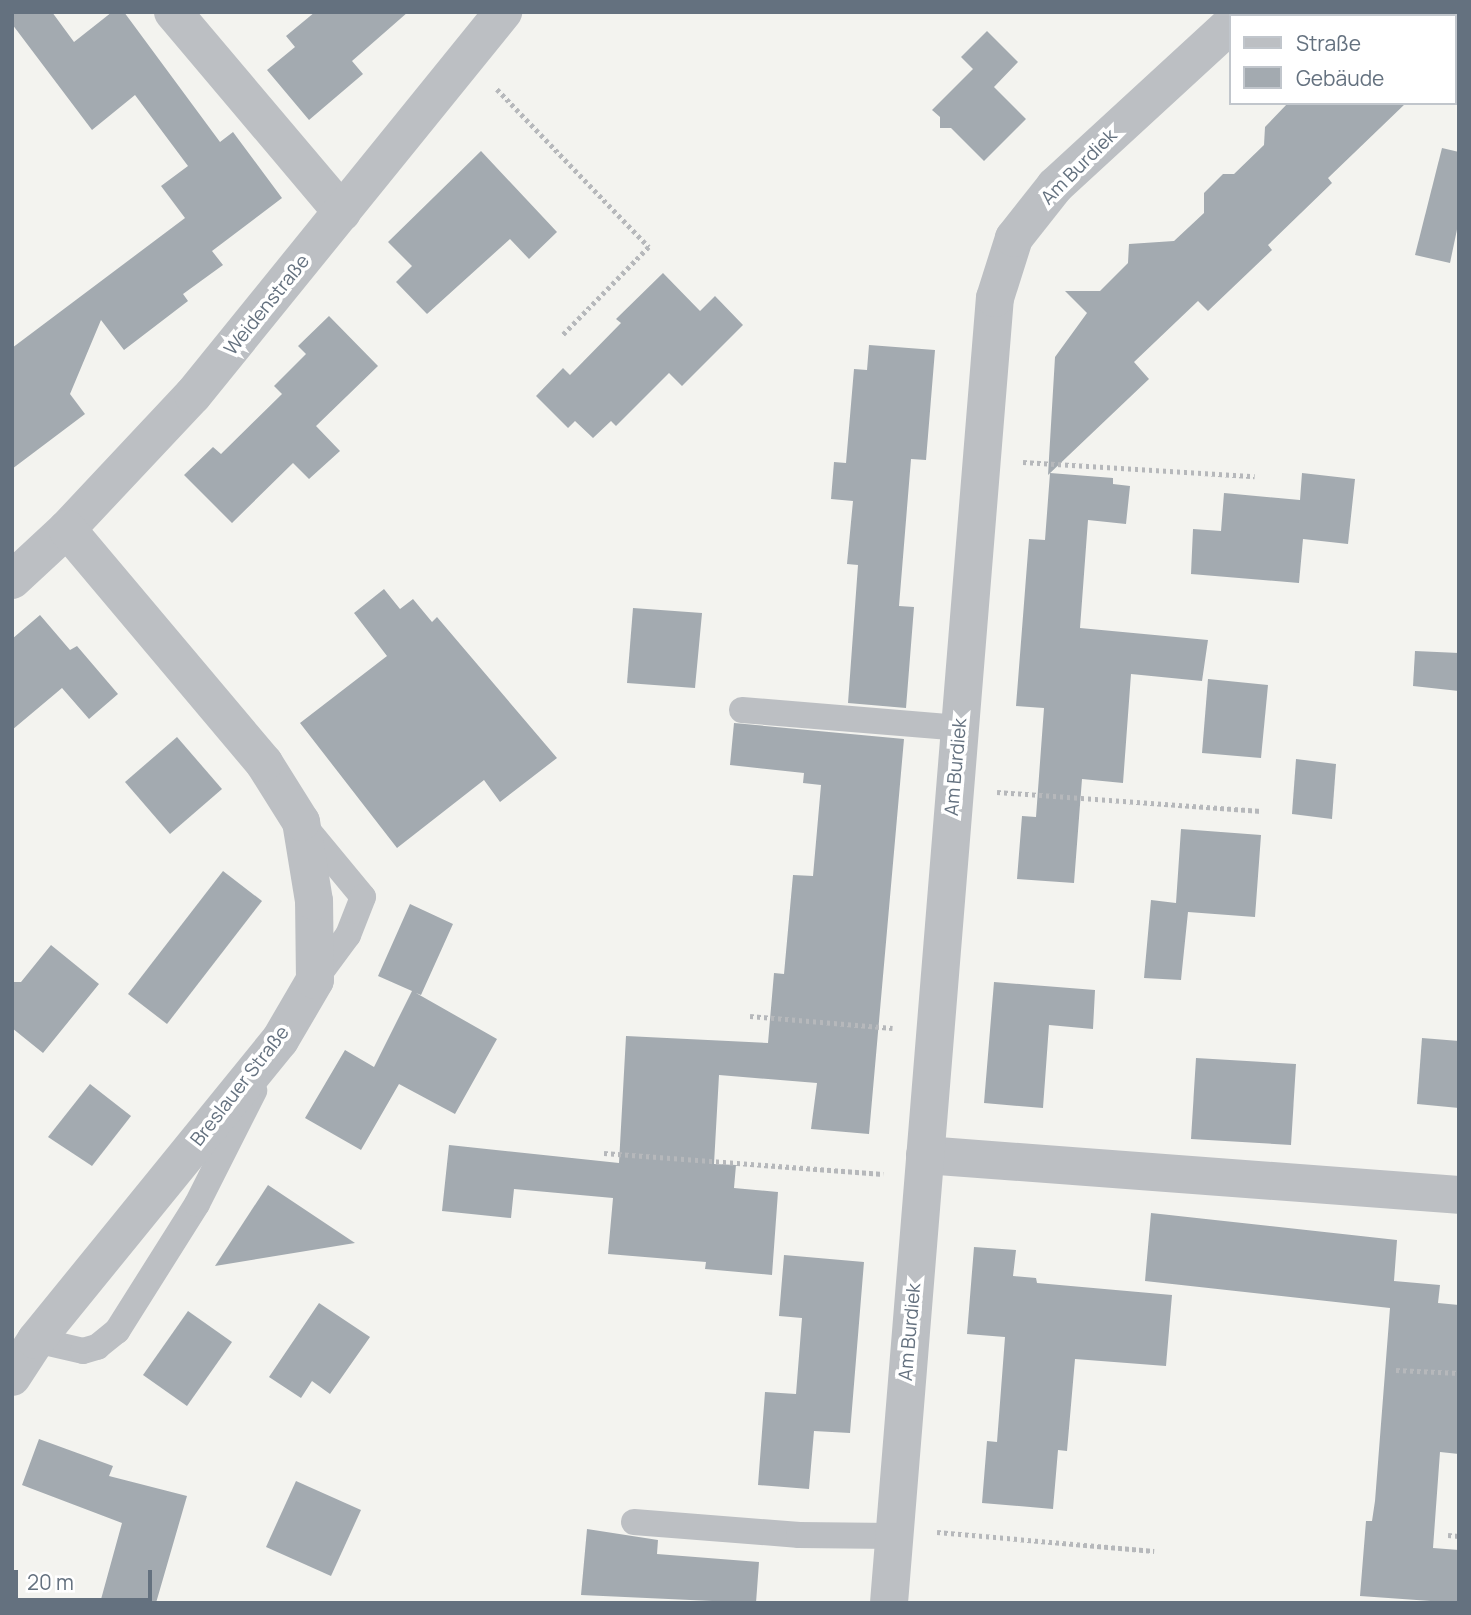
<!DOCTYPE html>
<html>
<head>
<meta charset="utf-8">
<style>
	body { margin:0 }
	#map { position:relative; width:1471px; height:1615px; overflow:hidden; background:#f3f3ef; font-family:Manrope,sans-serif }
	div>[style] { position:absolute }
	[style*='--x'] { left:calc(var(--x)*1px); top:calc(var(--y)*1px); width:calc(var(--w)*1px); rotate:calc(var(--a)*1deg) }
	.green>* { inset:0; background:#d2d8cf }
	.building>* { inset:0; background:#a3aab0 }
	.path>* { height:4.5px; margin-top:-2.25px; transform-origin:0; background:repeating-linear-gradient(90deg,#b6b8bb 0 3.5px,transparent 0 7px) }
	.lane>* { height:26px; margin:-13px; padding:0 13px; transform-origin:13px; border-radius:13px; background:#bcbfc3 }
	.street>* { height:38px; margin:-19px; padding:0 19px; transform-origin:19px; border-radius:19px; background:#bcbfc3 }
	span { translate:-50% -50%; white-space:nowrap; text-align:center; line-height:1.15; -webkit-text-stroke:7px #fff; paint-order:stroke }
	.street-label { font-size:19px; color:#64717f }
	.frame { position:absolute; inset:0; border:14px solid #64717f; pointer-events:none }
	.legend { position:absolute; left:1229px; top:14px; width:228px; height:91px; box-sizing:border-box; background:#fff; border:2px solid #c1c6cc; margin:0; padding:9px 12px; list-style:none; font-size:21px; color:#64717f }
	.legend li { display:flex; align-items:center; gap:14px; height:35px }
	.legend b { width:35px; border:2px solid #c1c6cc }
	.scale { position:absolute; left:14px; top:1570px; width:138px; height:32px; box-sizing:border-box; border:4px solid #64717f; border-top:0; padding-left:9px; font-size:21px; line-height:24px; white-space:nowrap; color:#64717f; -webkit-text-stroke:5px #fff; paint-order:stroke }
</style>
</head>
<body>
<div id="map">
	<div class="green">
		<div style="clip-path:polygon(1343px 12px,1459px 12px,1459px 75px,1455px 16px)"></div>
	</div>
	<div class="building">
		<div style="clip-path:polygon(12px 12px,52px 12px,74px 42px,112px 12px,124px 12px,220px 142px,233px 132px,282px 198px,212px 251px,223px 265px,183px 294px,188px 301px,124px 350px,101px 320px,70px 394px,85px 414px,12px 469px,12px 348px,185px 218px,161px 186px,188px 166px,135px 95px,92px 130px,12px 24px)"></div>
		<div style="clip-path:polygon(315px 12px,408px 12px,352px 61px,363px 74px,309px 120px,267px 70px,295px 47px,286px 36px)"></div>
		<div style="clip-path:polygon(987px 31px,1018px 62px,994px 87px,1026px 119px,984px 161px,951px 128px,940px 128px,940px 117px,932px 110px,973px 69px,961px 57px)"></div>
		<div style="clip-path:polygon(1288px 103px,1406px 103px,1328px 178px,1332px 183px,1268px 245px,1272px 250px,1208px 311px,1198px 301px,1134px 362px,1149px 379px,1048px 475px,1055px 357px,1087px 313px,1065px 291px,1100px 291px,1128px 263px,1129px 244px,1174px 241px,1204px 213px,1204px 193px,1223px 174px,1234px 174px,1264px 145px,1265px 127px)"></div>
		<div style="clip-path:polygon(1442px 148px,1459px 152px,1459px 220px,1450px 263px,1415px 255px)"></div>
		<div style="clip-path:polygon(481px 151px,557px 232px,529px 259px,510px 239px,427px 314px,396px 282px,412px 266px,388px 242px)"></div>
		<div style="clip-path:polygon(663px 273px,700px 311px,715px 296px,743px 325px,682px 386px,669px 373px,616px 426px,611px 421px,593px 438px,575px 421px,568px 428px,536px 396px,563px 368px,570px 375px,621px 323px,616px 319px)"></div>
		<div style="clip-path:polygon(329px 316px,378px 366px,316px 426px,340px 451px,309px 479px,293px 463px,232px 523px,184px 475px,213px 447px,221px 454px,282px 394px,274px 386px,306px 354px,298px 346px)"></div>
		<div style="clip-path:polygon(869px 345px,935px 350px,926px 460px,911px 459px,899px 606px,914px 607px,906px 708px,848px 703px,858px 565px,847px 564px,853px 501px,831px 499px,834px 462px,846px 463px,854px 369px,867px 370px)"></div>
		<div style="clip-path:polygon(1050px 473px,1113px 478px,1113px 484px,1130px 486px,1126px 524px,1088px 520px,1080px 628px,1208px 640px,1202px 681px,1131px 674px,1123px 783px,1082px 779px,1074px 883px,1017px 879px,1022px 816px,1036px 817px,1044px 708px,1016px 706px,1029px 539px,1045px 540px)"></div>
		<div style="clip-path:polygon(1302px 473px,1355px 479px,1348px 544px,1303px 539px,1299px 583px,1191px 574px,1193px 529px,1221px 531px,1224px 493px,1300px 500px)"></div>
		<div style="clip-path:polygon(384px 589px,400px 609px,413px 599px,432px 622px,437px 617px,557px 758px,500px 802px,484px 780px,397px 848px,300px 723px,387px 656px,354px 613px)"></div>
		<div style="clip-path:polygon(633px 608px,702px 613px,695px 688px,627px 683px)"></div>
		<div style="clip-path:polygon(40px 615px,70px 650px,77px 646px,118px 694px,89px 719px,62px 688px,12px 730px,12px 639px)"></div>
		<div style="clip-path:polygon(1415px 651px,1459px 653px,1459px 691px,1413px 686px)"></div>
		<div style="clip-path:polygon(1208px 679px,1268px 685px,1261px 758px,1202px 753px)"></div>
		<div style="clip-path:polygon(734px 723px,904px 739px,869px 1134px,811px 1129px,817px 1083px,719px 1075px,714px 1164px,736px 1165px,734px 1188px,778px 1192px,772px 1275px,705px 1269px,706px 1262px,608px 1254px,613px 1198px,514px 1189px,511px 1218px,442px 1211px,449px 1145px,619px 1163px,626px 1036px,768px 1043px,774px 973px,784px 974px,793px 875px,813px 876px,821px 785px,803px 783px,804px 773px,730px 765px)"></div>
		<div style="clip-path:polygon(177px 737px,222px 789px,170px 834px,125px 782px)"></div>
		<div style="clip-path:polygon(1296px 759px,1336px 764px,1332px 819px,1292px 814px)"></div>
		<div style="clip-path:polygon(1181px 829px,1261px 835px,1255px 917px,1188px 912px,1181px 980px,1144px 978px,1151px 900px,1176px 903px)"></div>
		<div style="clip-path:polygon(223px 871px,262px 901px,167px 1024px,128px 994px)"></div>
		<div style="clip-path:polygon(410px 904px,453px 924px,421px 995px,416px 993px,497px 1039px,455px 1114px,399px 1084px,361px 1150px,305px 1118px,345px 1050px,374px 1067px,412px 991px,378px 976px)"></div>
		<div style="clip-path:polygon(51px 945px,99px 984px,43px 1053px,12px 1028px,12px 982px,21px 982px)"></div>
		<div style="clip-path:polygon(994px 982px,1095px 990px,1093px 1029px,1049px 1025px,1043px 1108px,984px 1103px)"></div>
		<div style="clip-path:polygon(1422px 1038px,1459px 1041px,1459px 1108px,1417px 1104px)"></div>
		<div style="clip-path:polygon(1196px 1058px,1296px 1064px,1291px 1145px,1191px 1139px)"></div>
		<div style="clip-path:polygon(90px 1084px,131px 1116px,92px 1166px,48px 1137px)"></div>
		<div style="clip-path:polygon(268px 1185px,355px 1243px,215px 1266px)"></div>
		<div style="clip-path:polygon(1151px 1213px,1397px 1240px,1394px 1281px,1440px 1285px,1438px 1303px,1459px 1305px,1459px 1454px,1440px 1452px,1433px 1548px,1459px 1550px,1459px 1603px,1360px 1596px,1366px 1521px,1372px 1521px,1375px 1501px,1390px 1308px,1145px 1281px)"></div>
		<div style="clip-path:polygon(974px 1247px,1016px 1250px,1013px 1276px,1036px 1278px,1037px 1283px,1172px 1295px,1166px 1366px,1075px 1359px,1067px 1451px,1058px 1450px,1053px 1509px,982px 1503px,987px 1441px,997px 1442px,1005px 1337px,967px 1334px)"></div>
		<div style="clip-path:polygon(784px 1255px,864px 1262px,850px 1433px,814px 1431px,809px 1489px,758px 1485px,765px 1392px,796px 1394px,802px 1318px,779px 1316px)"></div>
		<div style="clip-path:polygon(319px 1303px,370px 1337px,330px 1394px,312px 1381px,301px 1398px,269px 1377px)"></div>
		<div style="clip-path:polygon(188px 1311px,232px 1342px,187px 1406px,143px 1375px)"></div>
		<div style="clip-path:polygon(39px 1439px,113px 1466px,109px 1476px,187px 1496px,156px 1603px,100px 1603px,122px 1523px,22px 1485px)"></div>
		<div style="clip-path:polygon(296px 1481px,361px 1510px,331px 1576px,266px 1547px)"></div>
		<div style="clip-path:polygon(587px 1529px,658px 1540px,657px 1554px,759px 1562px,756px 1603px,581px 1595px)"></div>
	</div>
	<div class="path">
		<div style="--x:497;--y:89;--w:219;--a:46.1"></div>
		<div style="--x:649;--y:247;--w:123;--a:134.3"></div>
		<div style="--x:1023;--y:462;--w:232;--a:3.5"></div>
		<div style="--x:997;--y:792;--w:265;--a:4.1"></div>
		<div style="--x:750;--y:1016;--w:143;--a:4.8"></div>
		<div style="--x:604;--y:1153;--w:280;--a:4.3"></div>
		<div style="--x:1396;--y:1370;--w:63;--a:2.7"></div>
		<div style="--x:937;--y:1532;--w:218;--a:5"></div>
		<div style="--x:1448;--y:1535;--w:11;--a:5"></div>
	</div>
	<div class="lane">
		<div style="--x:742;--y:710;--w:218;--a:4.7"></div>
		<div style="--x:301;--y:822;--w:97;--a:50.4"></div>
		<div style="--x:363;--y:897;--w:41;--a:111.5"></div>
		<div style="--x:348;--y:935;--w:56;--a:126.3"></div>
		<div style="--x:36;--y:1340;--w:48;--a:13.2"></div>
		<div style="--x:83;--y:1351;--w:15;--a:-16"></div>
		<div style="--x:97;--y:1347;--w:26;--a:-39"></div>
		<div style="--x:117;--y:1331;--w:150;--a:-57.8"></div>
		<div style="--x:197;--y:1204;--w:127;--a:-63.2"></div>
		<div style="--x:634;--y:1522;--w:166;--a:4.5"></div>
		<div style="--x:799;--y:1535;--w:95;--a:0.6"></div>
	</div>
	<div class="street">
		<div style="--x:173;--y:12;--w:262;--a:49.8"></div>
		<div style="--x:1331;--y:12;--w:8;--a:30"></div>
		<div style="--x:1455;--y:80;--w:4;--a:27"></div>
		<div style="--x:12;--y:580;--w:75;--a:-42.8"></div>
		<div style="--x:67;--y:529;--w:184;--a:-46.8"></div>
		<div style="--x:193;--y:395;--w:493;--a:-51"></div>
		<div style="--x:925;--y:1155;--w:535;--a:4.28"></div>
		<div style="--x:12;--y:1377;--w:44;--a:-57"></div>
		<div style="--x:36;--y:1340;--w:387;--a:-50.9"></div>
		<div style="--x:280;--y:1040;--w:69;--a:-59.7"></div>
		<div style="--x:315;--y:980;--w:79;--a:-90.7"></div>
		<div style="--x:314;--y:901;--w:80;--a:-99.3"></div>
		<div style="--x:301;--y:822;--w:70;--a:-122.1"></div>
		<div style="--x:264;--y:763;--w:306;--a:-130.1"></div>
		<div style="--x:889;--y:1603;--w:1309;--a:-85.36"></div>
		<div style="--x:995;--y:298;--w:63;--a:-72.4"></div>
		<div style="--x:1014;--y:238;--w:66;--a:-51.7"></div>
		<div style="--x:1055;--y:186;--w:239;--a:-42.6"></div>
	</div>
	<div class="street-label">
		<span style="left:1079px;top:167px;rotate:-45deg">Am Burdiek</span>
		<span style="left:267px;top:305px;rotate:-51deg">Weidenstraße</span>
		<span style="left:956px;top:767px;rotate:-85deg">Am Burdiek</span>
		<span style="left:240px;top:1086px;rotate:-52deg">Breslauer Straße</span>
		<span style="left:910px;top:1332px;rotate:-85deg">Am Burdiek</span>
	</div>
	<div class="frame"></div>
	<ul class="legend">
	<li><b style="height:9px;background:#bcbfc3"></b>Straße</li>
	<li><b style="height:19px;background:#a3aab0"></b>Gebäude</li>
	</ul>
	<div class="scale">20 m</div>
</div>
</body>
</html>
